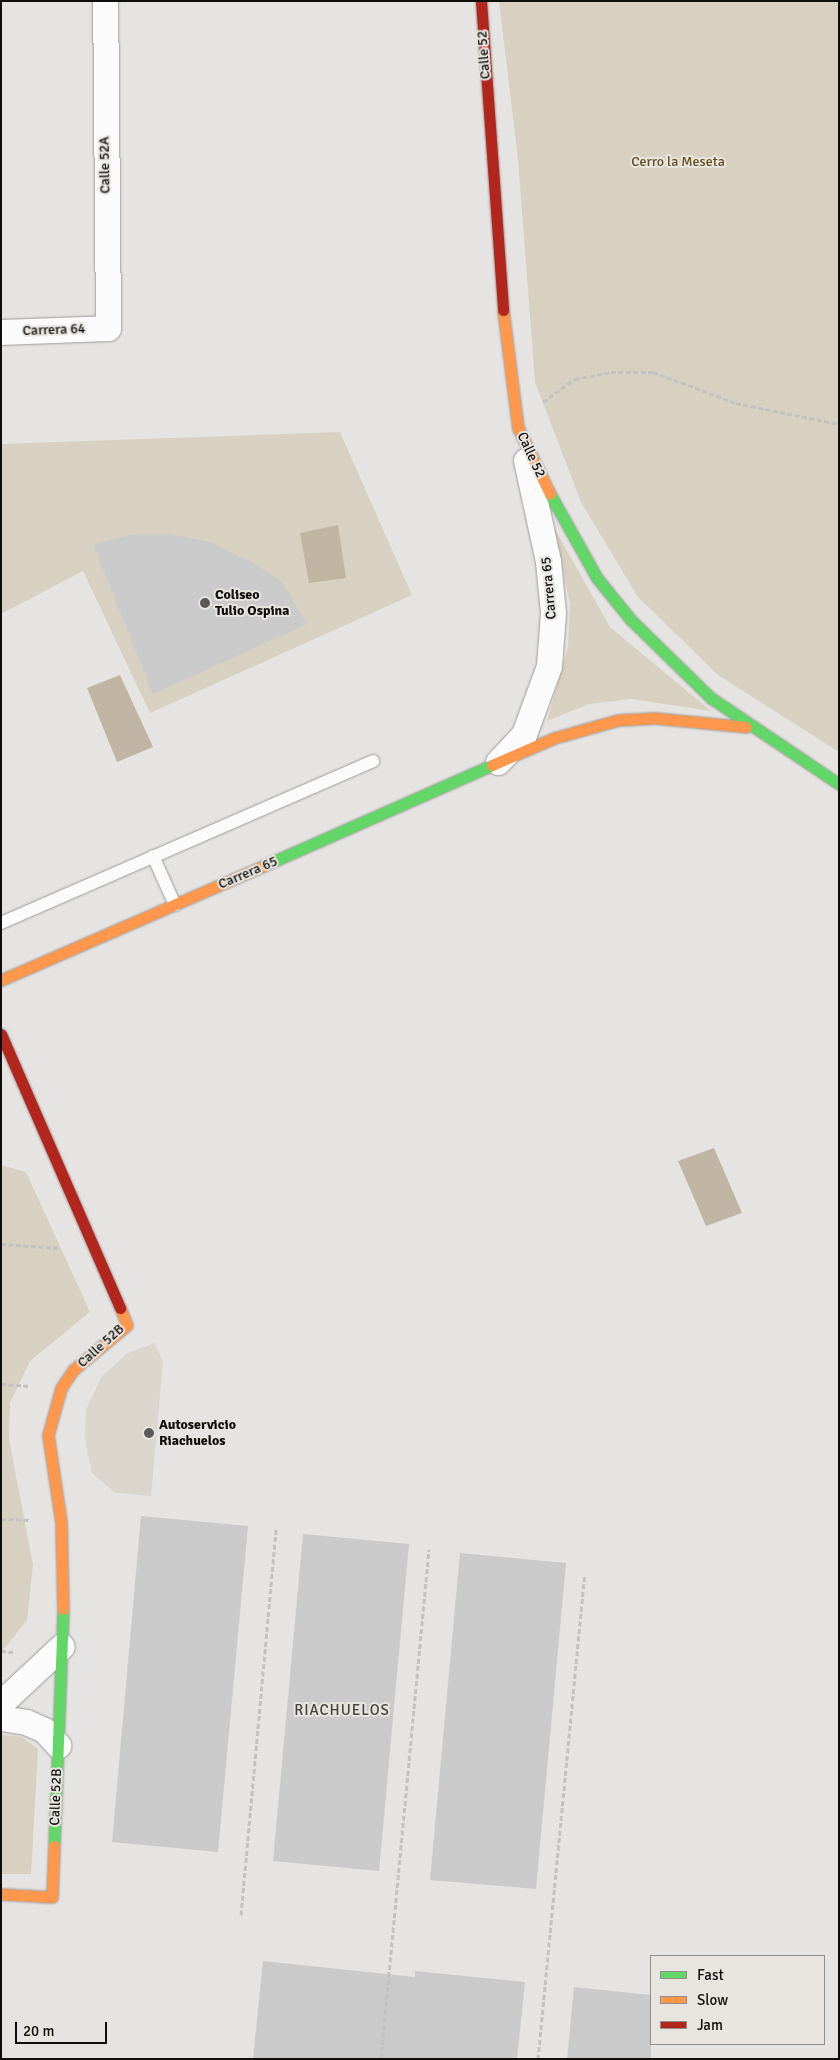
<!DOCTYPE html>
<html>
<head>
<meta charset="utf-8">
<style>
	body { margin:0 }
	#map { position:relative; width:840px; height:2060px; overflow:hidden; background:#e6e4e2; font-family:Signika,sans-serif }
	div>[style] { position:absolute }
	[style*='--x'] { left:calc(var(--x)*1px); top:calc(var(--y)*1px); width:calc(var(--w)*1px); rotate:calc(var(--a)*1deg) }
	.built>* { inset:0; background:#dad6ce }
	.green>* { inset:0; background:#d8d0c0 }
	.water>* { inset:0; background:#bfb5a2 }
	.building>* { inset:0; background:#cacaca }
	.path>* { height:3px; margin-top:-1.5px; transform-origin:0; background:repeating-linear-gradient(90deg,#c3c2c2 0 5px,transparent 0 7.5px) }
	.roads { filter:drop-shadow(0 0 1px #9e9c9a) drop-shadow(0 0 1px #9e9c9a) }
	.lane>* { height:12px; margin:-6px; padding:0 6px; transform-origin:6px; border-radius:6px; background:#fbfbfb }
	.street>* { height:25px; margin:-12.5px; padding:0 12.5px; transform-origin:12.5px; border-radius:12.5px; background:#fbfbfb }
	.fast>* { height:11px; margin:-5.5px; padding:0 5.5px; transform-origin:5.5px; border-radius:5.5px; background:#63d668 }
	.slow>* { height:11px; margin:-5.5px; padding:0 5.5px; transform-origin:5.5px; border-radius:5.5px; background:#ff974d }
	.jam>* { height:11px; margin:-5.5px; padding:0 5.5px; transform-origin:5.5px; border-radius:5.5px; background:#b3261e }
	.dots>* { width:14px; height:14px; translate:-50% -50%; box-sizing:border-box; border:2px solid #e8e5e0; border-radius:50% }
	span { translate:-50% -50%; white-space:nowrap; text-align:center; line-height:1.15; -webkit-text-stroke:4px #e8e5e0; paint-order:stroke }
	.street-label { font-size:14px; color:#0f0e0d }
	.park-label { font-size:14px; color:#614c1b }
	.poi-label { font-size:14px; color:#0f0e0d; font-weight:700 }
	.left { translate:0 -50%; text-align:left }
	.neighbourhood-label { font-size:15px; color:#43423e; letter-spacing:1px }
	.frame { position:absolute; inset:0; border:2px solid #0f0e0d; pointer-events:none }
	.legend { position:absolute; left:650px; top:1955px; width:175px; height:90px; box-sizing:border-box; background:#e8e5e0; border:1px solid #918f8c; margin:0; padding:6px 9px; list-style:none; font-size:15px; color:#0f0e0d }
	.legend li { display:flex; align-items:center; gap:10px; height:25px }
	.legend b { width:25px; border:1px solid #918f8c }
	.scale { position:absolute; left:15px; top:2022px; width:92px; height:22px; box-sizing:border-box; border:2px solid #0f0e0d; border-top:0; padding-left:6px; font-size:15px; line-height:18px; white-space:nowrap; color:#0f0e0d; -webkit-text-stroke:4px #e8e5e0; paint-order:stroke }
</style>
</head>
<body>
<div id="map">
	<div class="built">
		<div style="clip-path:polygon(155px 1343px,163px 1362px,151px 1496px,115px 1493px,92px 1473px,85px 1439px,86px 1410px,102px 1376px,128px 1353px)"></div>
	</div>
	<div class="green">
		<div style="clip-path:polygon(499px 1px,839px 1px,839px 752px,718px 675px,638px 597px,581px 502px,535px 382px,518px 159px)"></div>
		<div style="clip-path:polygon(340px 432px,412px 595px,150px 713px,83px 571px,1px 614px,1px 444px)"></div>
		<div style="clip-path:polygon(553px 526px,610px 627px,711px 711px,631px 699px,589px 704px,547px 721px,568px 647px,570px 604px)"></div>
		<div style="clip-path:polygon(1px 1165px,26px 1172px,90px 1312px,30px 1361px,10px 1403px,9px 1439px,33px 1565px,27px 1620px,1px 1653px)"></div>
		<div style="clip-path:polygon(1px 1735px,22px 1737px,38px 1749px,31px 1874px,1px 1874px)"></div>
	</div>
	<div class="water">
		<div style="clip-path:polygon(338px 525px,346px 578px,309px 583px,300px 533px)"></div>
		<div style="clip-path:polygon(120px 675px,153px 747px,117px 762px,87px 688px)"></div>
		<div style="clip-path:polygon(714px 1148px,742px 1213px,706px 1226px,678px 1161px)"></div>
	</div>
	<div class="building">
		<div style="clip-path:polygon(169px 534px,209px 542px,252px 562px,282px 582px,307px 624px,153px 694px,93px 544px,131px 535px)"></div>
		<div style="clip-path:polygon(141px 1516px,248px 1526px,218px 1852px,112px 1842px)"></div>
		<div style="clip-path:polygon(303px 1534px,409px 1544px,379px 1871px,273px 1861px)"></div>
		<div style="clip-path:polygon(460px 1553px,566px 1563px,536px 1889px,430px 1880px)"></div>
		<div style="clip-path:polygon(263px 1961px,415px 1977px,415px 1971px,525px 1982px,517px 2059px,253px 2059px)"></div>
		<div style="clip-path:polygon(574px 1987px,651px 1995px,651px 2059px,567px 2059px)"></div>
	</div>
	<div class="path">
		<div style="--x:543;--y:402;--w:39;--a:-36"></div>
		<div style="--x:575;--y:379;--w:37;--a:-11"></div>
		<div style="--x:611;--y:372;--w:42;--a:0"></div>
		<div style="--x:653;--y:372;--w:89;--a:20.5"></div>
		<div style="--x:736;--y:403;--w:105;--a:11.5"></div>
		<div style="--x:1;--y:1244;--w:60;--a:3.8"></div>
		<div style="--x:1;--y:1384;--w:30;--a:4"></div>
		<div style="--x:1;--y:1519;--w:30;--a:2"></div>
		<div style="--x:1;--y:1651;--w:12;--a:5"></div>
		<div style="--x:241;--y:1915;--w:390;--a:-84.8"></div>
		<div style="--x:381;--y:2059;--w:512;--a:-84.62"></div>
		<div style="--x:538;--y:2059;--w:488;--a:-84.5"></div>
	</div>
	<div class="roads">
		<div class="lane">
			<div style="--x:153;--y:856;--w:54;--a:65.8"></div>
			<div style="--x:1;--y:923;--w:406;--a:-23.5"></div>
		</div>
		<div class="street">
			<div style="--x:1;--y:332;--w:107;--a:-2.1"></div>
			<div style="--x:108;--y:328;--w:327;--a:-90.5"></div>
			<div style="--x:498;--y:762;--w:38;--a:-47"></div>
			<div style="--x:524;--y:734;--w:72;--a:-69.8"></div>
			<div style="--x:549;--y:666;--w:53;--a:-85.7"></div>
			<div style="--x:553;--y:613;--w:52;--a:-95.5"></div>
			<div style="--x:548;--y:561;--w:103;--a:-102.3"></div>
			<div style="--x:1;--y:1703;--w:83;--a:-43.1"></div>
			<div style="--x:1;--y:1718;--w:25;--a:9"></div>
			<div style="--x:26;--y:1722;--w:20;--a:24"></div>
			<div style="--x:44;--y:1730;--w:21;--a:47"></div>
		</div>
		<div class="fast">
			<div style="--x:550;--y:494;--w:96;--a:60.8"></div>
			<div style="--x:597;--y:578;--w:54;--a:51"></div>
			<div style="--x:631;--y:620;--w:112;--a:44.3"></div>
			<div style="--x:711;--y:698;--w:154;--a:33.9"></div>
			<div style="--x:263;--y:866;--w:250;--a:-23.8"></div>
			<div style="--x:54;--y:1846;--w:237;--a:-87.8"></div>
		</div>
		<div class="slow">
			<div style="--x:503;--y:310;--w:119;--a:82.8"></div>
			<div style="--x:518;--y:428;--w:73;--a:64.1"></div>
			<div style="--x:492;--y:765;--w:68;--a:-23.5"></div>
			<div style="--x:554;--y:738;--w:66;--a:-15.7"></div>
			<div style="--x:618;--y:720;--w:37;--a:-3"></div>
			<div style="--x:655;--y:718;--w:91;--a:5.6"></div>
			<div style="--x:1;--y:980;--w:286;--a:-23.5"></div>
			<div style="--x:63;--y:1609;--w:87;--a:-91.3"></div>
			<div style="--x:61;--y:1522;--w:88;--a:-98.5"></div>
			<div style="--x:48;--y:1435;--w:49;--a:-74.5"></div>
			<div style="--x:61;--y:1388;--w:22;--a:-56"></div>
			<div style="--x:73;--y:1370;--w:70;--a:-39.8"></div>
			<div style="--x:127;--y:1325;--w:18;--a:-112"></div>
			<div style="--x:1;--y:1894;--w:51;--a:3.4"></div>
			<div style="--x:52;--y:1897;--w:51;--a:-87.8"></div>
		</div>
		<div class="jam">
			<div style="--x:481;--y:1;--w:310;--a:85.9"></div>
			<div style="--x:1;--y:1034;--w:299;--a:66.5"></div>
		</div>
	</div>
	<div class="dots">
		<div style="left:205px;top:603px;background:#5a5958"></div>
		<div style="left:149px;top:1433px;background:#5a5958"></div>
	</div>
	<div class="street-label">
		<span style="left:484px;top:55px;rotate:-94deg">Calle 52</span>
		<span style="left:105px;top:165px;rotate:-91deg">Calle 52A</span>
		<span style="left:54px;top:330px;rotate:-2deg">Carrera 64</span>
		<span style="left:531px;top:455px;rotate:65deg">Calle 52</span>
		<span style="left:549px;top:588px;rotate:-95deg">Carrera 65</span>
		<span style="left:248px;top:873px;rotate:-23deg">Carrera 65</span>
		<span style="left:101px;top:1346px;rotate:-42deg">Calle 52B</span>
		<span style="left:56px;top:1797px;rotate:-88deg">Calle 52B</span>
	</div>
	<div class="park-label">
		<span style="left:678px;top:162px">Cerro la Meseta</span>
	</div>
	<div class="poi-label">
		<span class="left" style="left:215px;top:603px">Coliseo<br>Tulio Ospina</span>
		<span class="left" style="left:159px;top:1433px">Autoservicio<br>Riachuelos</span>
	</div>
	<div class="neighbourhood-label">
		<span style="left:342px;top:1711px">RIACHUELOS</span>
	</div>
	<div class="frame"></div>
	<ul class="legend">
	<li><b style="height:6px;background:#63d668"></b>Fast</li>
	<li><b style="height:6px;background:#ff974d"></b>Slow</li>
	<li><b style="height:6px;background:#b3261e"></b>Jam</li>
	</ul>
	<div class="scale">20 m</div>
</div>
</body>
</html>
